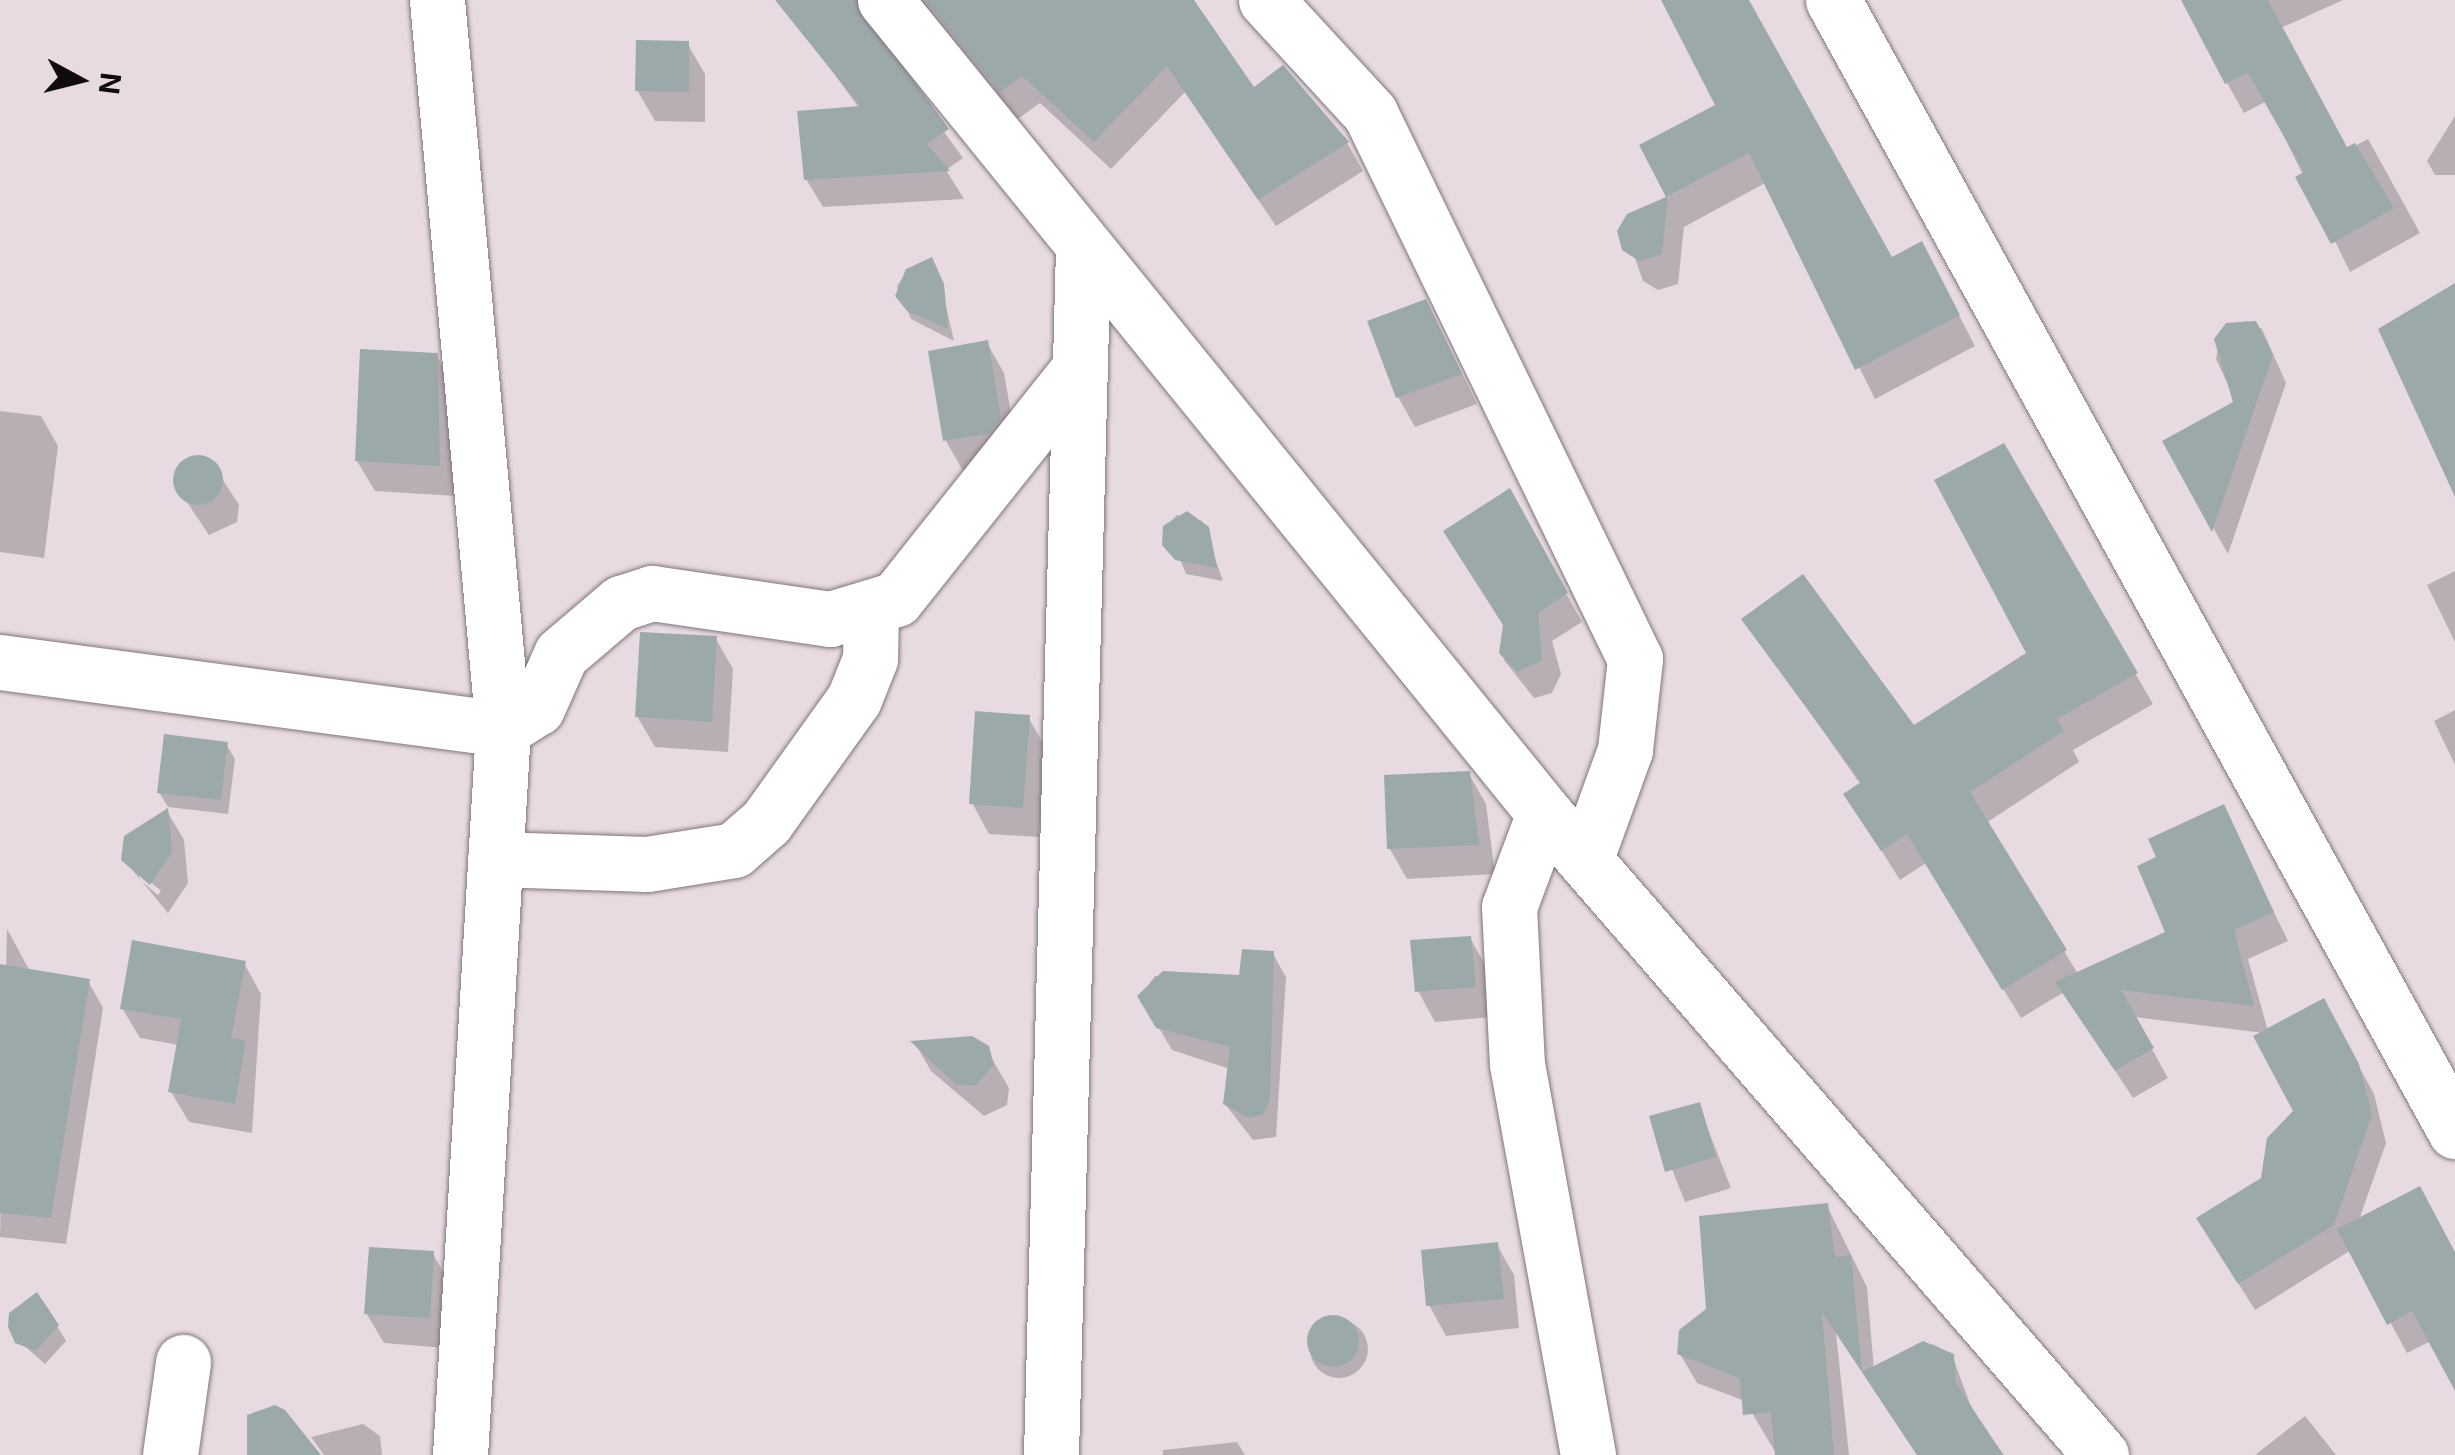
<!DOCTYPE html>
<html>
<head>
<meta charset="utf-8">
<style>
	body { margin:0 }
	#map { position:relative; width:2455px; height:1455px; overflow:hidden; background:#e7dbe1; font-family:Inter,sans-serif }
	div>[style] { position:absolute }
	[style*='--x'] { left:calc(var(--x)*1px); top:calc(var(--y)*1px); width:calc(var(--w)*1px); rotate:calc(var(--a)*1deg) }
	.shadow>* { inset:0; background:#0003 }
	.round { border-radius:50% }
	.building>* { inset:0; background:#9ca9aa }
	.roads { filter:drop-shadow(0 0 2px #80767b) drop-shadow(0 0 2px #80767b) }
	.minor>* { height:55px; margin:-27.5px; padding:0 27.5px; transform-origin:27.5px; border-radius:27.5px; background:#fff }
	span { translate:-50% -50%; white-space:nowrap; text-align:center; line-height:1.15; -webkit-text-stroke:10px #e7dbe1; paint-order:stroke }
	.north { position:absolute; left:30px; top:30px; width:100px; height:100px; -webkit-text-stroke:8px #e7dbe1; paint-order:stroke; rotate:97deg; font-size:28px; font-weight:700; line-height:40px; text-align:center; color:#100c0d }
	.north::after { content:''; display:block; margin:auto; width:35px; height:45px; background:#100c0d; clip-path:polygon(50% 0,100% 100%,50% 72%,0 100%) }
</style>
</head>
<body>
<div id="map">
	<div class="shadow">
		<div style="clip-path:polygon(832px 0,892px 0,870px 30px,963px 158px,946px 170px,964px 199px,823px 207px,806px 179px,859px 108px,800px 27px)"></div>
		<div style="clip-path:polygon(905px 0,1133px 0,1254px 90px,1347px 143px,1363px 171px,1276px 226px,1185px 92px,1111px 169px,1040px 103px,1018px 119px,928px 8px)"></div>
		<div style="clip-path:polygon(1663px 0,1748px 0,1892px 260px,1938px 275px,1975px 346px,1875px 399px,1767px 182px,1684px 227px,1678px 284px,1658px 290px,1643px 281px,1623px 224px,1669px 198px,1643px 146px,1719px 107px)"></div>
		<div style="clip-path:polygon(2206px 0,2343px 0,2281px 28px,2347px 150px,2368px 139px,2420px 233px,2350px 272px,2267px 101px,2244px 113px,2227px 83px,2189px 10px)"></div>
		<div style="clip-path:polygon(687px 43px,705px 74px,705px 122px,655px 121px,637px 90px)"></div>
		<div style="clip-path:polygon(2455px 116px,2455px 175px,2435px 175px,2427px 161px)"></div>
		<div style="clip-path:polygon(907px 271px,939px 275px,954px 341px,911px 319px,897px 286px)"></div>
		<div style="clip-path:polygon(2246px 321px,2262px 329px,2286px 383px,2228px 554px,2165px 442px,2237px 404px,2216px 359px,2221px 332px)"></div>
		<div style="clip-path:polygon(1442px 333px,1477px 404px,1415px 427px,1398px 397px)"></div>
		<div style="clip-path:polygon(987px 343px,1004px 373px,1017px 448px,963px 471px,946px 441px)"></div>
		<div style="clip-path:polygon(436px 355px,454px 385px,456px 496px,375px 491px,357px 461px)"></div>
		<div style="clip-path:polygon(0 411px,41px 416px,58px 446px,44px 558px,0 552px)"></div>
		<div style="clip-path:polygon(2003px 446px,2153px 704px,2073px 750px,2079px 762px,1986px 823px,2078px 974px,2168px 933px,2160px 858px,2223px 807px,2288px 941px,2248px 959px,2268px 1031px,2338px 1028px,2374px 1094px,2386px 1143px,2359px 1220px,2455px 1255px,2455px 1386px,2431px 1341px,2407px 1353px,2351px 1250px,2255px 1310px,2215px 1246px,2263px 1179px,2296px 1112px,2264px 1033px,2134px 1017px,2168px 1078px,2133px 1098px,2064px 992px,2021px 1018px,1926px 863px,1900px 880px,1846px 795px,1861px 785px,1745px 620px,1913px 729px,2030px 654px)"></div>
		<div style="clip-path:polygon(193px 458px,210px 460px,239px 505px,237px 522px,209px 535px,176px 486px)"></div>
		<div style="clip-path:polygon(1509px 492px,1582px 622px,1552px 641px,1561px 674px,1552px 693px,1534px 698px,1504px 660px)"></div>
		<div style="clip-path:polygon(1177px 515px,1202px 521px,1223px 581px,1186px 574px,1166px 526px)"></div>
		<div style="clip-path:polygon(2455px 571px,2455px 642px,2427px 585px)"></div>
		<div style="clip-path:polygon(716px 639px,733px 669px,728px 752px,655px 747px,637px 716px)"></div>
		<div style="clip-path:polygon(2455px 710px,2455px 765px,2434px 721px)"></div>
		<div style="clip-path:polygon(1028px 717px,1046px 748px,1039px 837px,989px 834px,972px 803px)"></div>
		<div style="clip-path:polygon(226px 744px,235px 759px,228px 814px,168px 807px,159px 792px)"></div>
		<div style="clip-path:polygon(1469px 774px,1486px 804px,1495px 874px,1407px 879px,1390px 849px)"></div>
		<div style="clip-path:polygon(evenodd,167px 811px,184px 840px,188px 883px,168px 913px,124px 860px,167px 811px,139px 872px,161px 891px,158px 895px,139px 879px,139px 872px)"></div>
		<div style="clip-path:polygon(7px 929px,30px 971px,88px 981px,103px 1008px,66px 1244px,0 1237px)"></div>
		<div style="clip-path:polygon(1470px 938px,1487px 968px,1492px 1017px,1435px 1022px,1418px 991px)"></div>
		<div style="clip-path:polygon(1273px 954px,1286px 977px,1276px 1137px,1253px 1140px,1225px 1104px,1230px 1069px,1172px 1050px,1140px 996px,1155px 976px,1241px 978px)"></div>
		<div style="clip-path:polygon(244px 963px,261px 994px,252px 1133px,189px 1122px,171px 1092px,179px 1045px,140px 1038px,122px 1008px)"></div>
		<div style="clip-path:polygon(915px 1043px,991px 1057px,1009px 1088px,1007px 1105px,984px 1116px,931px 1071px)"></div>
		<div style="clip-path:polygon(1698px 1104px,1731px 1188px,1685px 1202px,1652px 1118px)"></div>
		<div style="clip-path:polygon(1827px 1206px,1867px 1287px,1874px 1370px,1933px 1344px,1952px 1355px,1972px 1409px,2004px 1455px,1917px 1455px,1836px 1333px,1849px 1455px,1777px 1455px,1745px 1401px,1697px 1383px,1680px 1354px)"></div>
		<div style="clip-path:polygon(1497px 1245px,1514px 1275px,1519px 1328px,1446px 1336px,1429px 1305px)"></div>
		<div style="clip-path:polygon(433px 1254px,450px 1284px,446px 1348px,384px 1343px,366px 1313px)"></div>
		<div class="round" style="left:1310px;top:1320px;width:58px;height:58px"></div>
		<div style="clip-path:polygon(57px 1326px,66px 1341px,45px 1364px,12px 1335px)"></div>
		<div style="clip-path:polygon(2305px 1416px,2336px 1455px,2255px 1455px)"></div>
		<div style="clip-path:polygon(363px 1424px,380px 1436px,382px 1455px,324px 1455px,311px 1437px)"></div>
		<div style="clip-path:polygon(1237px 1442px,1245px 1455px,1163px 1455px,1163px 1450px)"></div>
	</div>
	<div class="building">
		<div style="clip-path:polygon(775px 0,855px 0,949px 129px,927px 144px,950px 171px,804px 180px,797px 111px,860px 106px)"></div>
		<div style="clip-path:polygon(925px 0,1194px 0,1254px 87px,1283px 65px,1349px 142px,1258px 200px,1167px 66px,1094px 142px,1022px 76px,1000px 92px)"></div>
		<div style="clip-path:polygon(1661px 0,1749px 0,1892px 257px,1922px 241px,1960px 315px,1855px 370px,1749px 153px,1668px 196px,1662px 254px,1639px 261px,1622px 250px,1617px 231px,1627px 214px,1666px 197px,1639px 145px,1715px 105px)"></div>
		<div style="clip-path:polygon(2181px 0,2268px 0,2347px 147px,2355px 143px,2394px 208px,2331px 244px,2295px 177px,2304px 172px,2248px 73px,2225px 84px)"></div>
		<div style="clip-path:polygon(636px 40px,689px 41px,689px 92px,635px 91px)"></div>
		<div style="clip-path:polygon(932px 257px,944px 284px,948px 329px,907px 311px,895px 296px,906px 269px)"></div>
		<div style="clip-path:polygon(2455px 283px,2455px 497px,2378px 329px)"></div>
		<div style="clip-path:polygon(1426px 299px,1462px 374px,1396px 398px,1367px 321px)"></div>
		<div style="clip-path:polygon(2256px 321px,2273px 355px,2212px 532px,2162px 441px,2233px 402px,2214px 339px,2226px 323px)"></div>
		<div style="clip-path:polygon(988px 340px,1001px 417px,988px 434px,943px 441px,928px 351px)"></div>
		<div style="clip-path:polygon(360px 349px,438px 353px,440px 466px,355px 461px)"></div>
		<div style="clip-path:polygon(2004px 443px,2138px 673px,2057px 719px,2064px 731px,1970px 792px,2067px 950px,2002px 990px,1907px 834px,1881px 851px,1843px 794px,1861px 782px,1741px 619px,1803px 574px,1914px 725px,2026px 653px,1934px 480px)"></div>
		<div class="round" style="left:173px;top:455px;width:50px;height:50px"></div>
		<div style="clip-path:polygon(1510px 488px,1568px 593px,1538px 613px,1542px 660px,1517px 672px,1499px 653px,1503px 625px,1443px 531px)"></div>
		<div style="clip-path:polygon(1187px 511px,1209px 527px,1217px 568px,1175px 560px,1162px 545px,1163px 526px)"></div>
		<div style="clip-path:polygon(640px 632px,717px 636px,712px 722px,635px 717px)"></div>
		<div style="clip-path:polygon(975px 711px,1030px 715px,1023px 808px,969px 804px)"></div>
		<div style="clip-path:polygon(164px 734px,228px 742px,221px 800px,157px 793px)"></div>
		<div style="clip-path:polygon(1470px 771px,1479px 845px,1387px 849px,1384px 775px)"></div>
		<div style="clip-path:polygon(2224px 804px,2274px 912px,2234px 930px,2254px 1006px,2121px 990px,2154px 1048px,2115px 1071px,2055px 982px,2165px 932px,2137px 866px,2156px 857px,2148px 839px)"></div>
		<div style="clip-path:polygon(168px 808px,172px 852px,150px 885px,121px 860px,124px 836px)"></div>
		<div style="clip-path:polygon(1471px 936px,1476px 987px,1415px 992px,1410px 940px)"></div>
		<div style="clip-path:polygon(132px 940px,246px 961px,231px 1038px,246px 1041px,235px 1104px,168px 1092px,181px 1019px,120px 1009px)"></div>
		<div style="clip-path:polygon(1242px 949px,1274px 951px,1270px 1099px,1264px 1114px,1249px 1118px,1223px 1104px,1230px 1047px,1156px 1028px,1137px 996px,1163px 971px,1239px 975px)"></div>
		<div style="clip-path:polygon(0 964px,90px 979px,51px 1218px,0 1213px)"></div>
		<div style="clip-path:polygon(2324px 998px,2359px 1064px,2372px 1114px,2334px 1225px,2238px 1284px,2196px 1218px,2261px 1178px,2267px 1138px,2293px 1111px,2253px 1036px)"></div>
		<div style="clip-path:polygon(972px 1036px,989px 1046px,994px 1065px,975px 1086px,955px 1084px,910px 1041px)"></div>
		<div style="clip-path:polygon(1700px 1102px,1716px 1157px,1665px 1172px,1649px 1116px)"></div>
		<div style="clip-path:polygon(2420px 1186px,2455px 1252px,2455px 1391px,2412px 1311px,2387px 1325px,2337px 1229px)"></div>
		<div style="clip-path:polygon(1828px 1203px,1835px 1257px,1851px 1255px,1862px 1372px,1822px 1312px,1834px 1455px,1775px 1455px,1771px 1412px,1743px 1415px,1740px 1378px,1677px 1354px,1679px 1330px,1706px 1309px,1699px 1216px)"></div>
		<div style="clip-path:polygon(1498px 1242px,1504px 1299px,1426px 1306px,1421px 1250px)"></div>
		<div style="clip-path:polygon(369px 1247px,434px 1251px,430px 1318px,364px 1314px)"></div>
		<div style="clip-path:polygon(37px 1292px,59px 1325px,36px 1351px,15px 1343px,8px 1327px,9px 1313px)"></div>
		<div class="round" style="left:1307px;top:1315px;width:52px;height:52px"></div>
		<div style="clip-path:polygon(1923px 1341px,1954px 1354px,1956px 1383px,2003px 1455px,1917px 1455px,1862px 1372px)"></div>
		<div style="clip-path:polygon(275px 1405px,285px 1410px,321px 1455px,247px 1455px,247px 1415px)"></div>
	</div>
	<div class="roads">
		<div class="minor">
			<div style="--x:437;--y:0;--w:732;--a:84.83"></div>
			<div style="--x:503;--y:729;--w:727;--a:93.39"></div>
			<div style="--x:885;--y:0;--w:1047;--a:50.97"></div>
			<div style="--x:1544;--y:813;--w:850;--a:49.06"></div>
			<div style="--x:1266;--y:0;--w:154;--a:47.4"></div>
			<div style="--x:1370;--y:113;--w:607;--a:64.11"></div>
			<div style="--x:1635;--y:659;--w:92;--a:96.3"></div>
			<div style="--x:1625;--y:750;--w:115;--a:109.9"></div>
			<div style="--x:1833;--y:0;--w:1291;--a:61.19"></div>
			<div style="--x:0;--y:662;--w:507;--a:7.59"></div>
			<div style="--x:503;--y:729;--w:40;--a:-32"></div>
			<div style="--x:537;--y:708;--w:59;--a:-66"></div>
			<div style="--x:561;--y:654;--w:79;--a:-40.4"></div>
			<div style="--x:621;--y:603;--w:33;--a:-18"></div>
			<div style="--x:652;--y:593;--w:180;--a:8.3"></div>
			<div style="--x:830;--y:619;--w:69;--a:-16.9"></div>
			<div style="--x:896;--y:599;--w:294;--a:-51.5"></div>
			<div style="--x:1544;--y:813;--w:100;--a:110.4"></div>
			<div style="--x:1509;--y:907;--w:157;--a:87.1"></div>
			<div style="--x:1517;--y:1064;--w:397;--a:79.7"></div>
			<div style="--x:495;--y:859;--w:152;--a:1.9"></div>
			<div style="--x:647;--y:864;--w:88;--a:-9.1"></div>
			<div style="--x:734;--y:850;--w:43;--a:-41.2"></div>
			<div style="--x:766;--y:822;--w:151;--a:-54.4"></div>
			<div style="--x:854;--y:699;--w:43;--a:-68.2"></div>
			<div style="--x:870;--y:659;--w:47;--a:-88.8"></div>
			<div style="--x:170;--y:1455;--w:94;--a:-82"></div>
			<div style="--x:1051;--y:1455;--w:1207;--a:-88.48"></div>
		</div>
	</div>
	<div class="north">N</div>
</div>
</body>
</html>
